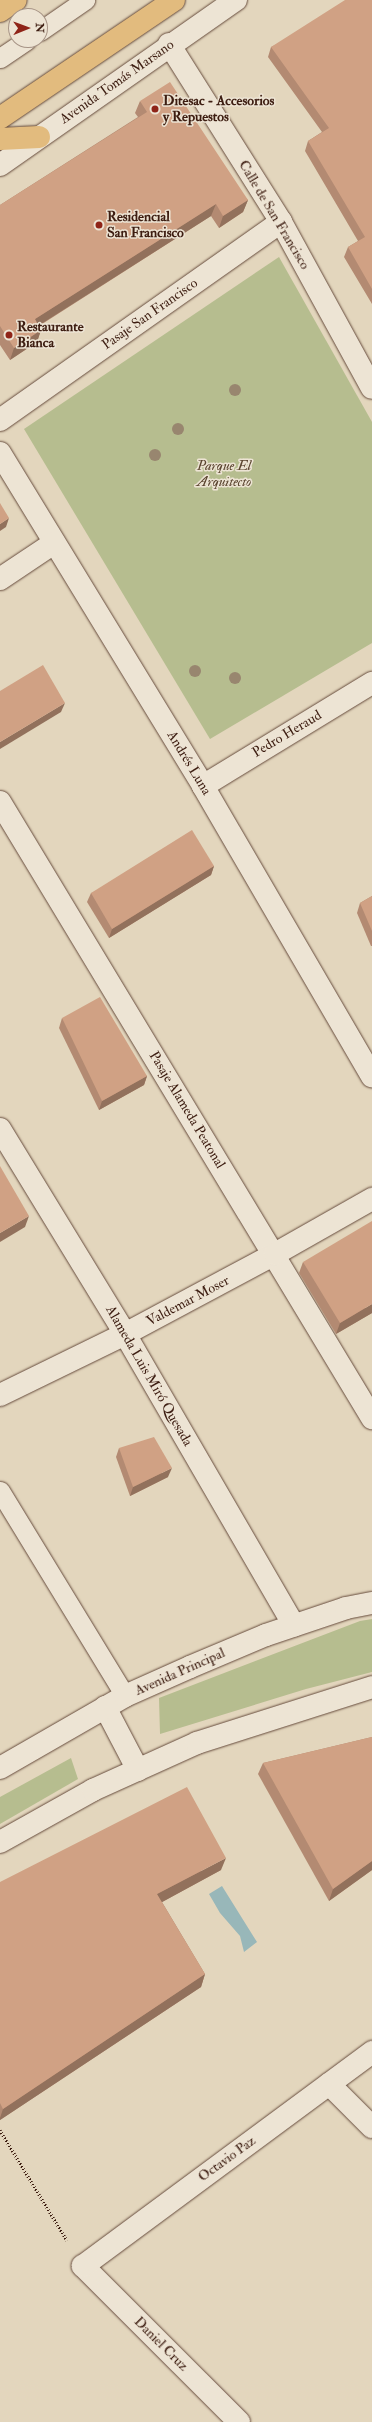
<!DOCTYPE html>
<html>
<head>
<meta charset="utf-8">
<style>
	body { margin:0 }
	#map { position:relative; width:372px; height:2422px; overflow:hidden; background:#e3d6bd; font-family:"IM FELL Double Pica",serif }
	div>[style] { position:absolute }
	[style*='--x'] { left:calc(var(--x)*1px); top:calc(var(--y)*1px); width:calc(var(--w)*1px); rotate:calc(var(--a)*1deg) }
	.green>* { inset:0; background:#b6bd8f }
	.water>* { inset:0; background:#98b7b9 }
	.path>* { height:2.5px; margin-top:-1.25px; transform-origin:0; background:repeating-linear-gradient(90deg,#3d1d11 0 1px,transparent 0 3px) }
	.roads { filter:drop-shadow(0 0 1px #664b3c) drop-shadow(0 0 1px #664b3c) }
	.lane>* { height:19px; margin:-9.5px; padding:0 9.5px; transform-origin:9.5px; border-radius:9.5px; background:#ede4d4 }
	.street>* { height:22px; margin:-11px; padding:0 11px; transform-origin:11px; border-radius:11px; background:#ede4d4 }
	.secondary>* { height:22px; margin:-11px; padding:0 11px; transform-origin:11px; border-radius:11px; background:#ede4d4 }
	.primary>* { height:22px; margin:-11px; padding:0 11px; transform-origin:11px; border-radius:11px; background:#e2bb7e }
	.trees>* { width:12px; height:12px; margin:-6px; border-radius:50%; background:#98866f }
	.wall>* { inset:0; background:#b38a72 }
	.shaded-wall>* { inset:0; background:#92715c }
	.building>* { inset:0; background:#d0a184 }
	.dots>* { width:11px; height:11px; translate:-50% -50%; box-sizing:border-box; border:2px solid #ede4d4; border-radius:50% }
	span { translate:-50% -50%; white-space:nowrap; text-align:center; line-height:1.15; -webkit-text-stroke:3px #ede4d4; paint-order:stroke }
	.street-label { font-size:14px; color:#3d1d11 }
	.poi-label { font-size:14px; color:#3d1d11; font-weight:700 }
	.left { translate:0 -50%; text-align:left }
	.park-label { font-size:14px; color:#5b4530; font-style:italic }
	.north { position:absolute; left:8px; top:8px; width:40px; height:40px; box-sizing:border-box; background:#ede4d4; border:1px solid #a79486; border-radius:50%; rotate:89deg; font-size:11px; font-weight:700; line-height:16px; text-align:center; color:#3d1d11 }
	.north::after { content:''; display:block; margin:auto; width:14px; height:18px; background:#8f2418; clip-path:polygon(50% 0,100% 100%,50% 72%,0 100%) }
</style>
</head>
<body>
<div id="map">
	<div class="green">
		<div style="clip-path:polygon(279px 257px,372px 422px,372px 643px,210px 739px,24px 429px)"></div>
		<div style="clip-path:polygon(372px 1619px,372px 1672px,306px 1689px,160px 1734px,159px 1698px,360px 1621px)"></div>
		<div style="clip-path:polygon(71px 1758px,78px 1779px,0 1824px,0 1797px)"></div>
	</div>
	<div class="water">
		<div style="clip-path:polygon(222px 1886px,257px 1942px,244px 1952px,240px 1936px,220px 1913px,209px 1894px)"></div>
	</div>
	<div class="path">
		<div style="--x:0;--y:2130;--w:129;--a:58.7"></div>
	</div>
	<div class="roads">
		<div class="lane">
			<div style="--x:40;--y:31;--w:55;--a:-34.6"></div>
			<div style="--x:0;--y:58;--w:32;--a:-34"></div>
			<div style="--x:0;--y:1491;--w:240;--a:58.6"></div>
		</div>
		<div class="street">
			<div style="--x:169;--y:44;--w:210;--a:57.8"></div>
			<div style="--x:281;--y:222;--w:189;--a:61.3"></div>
			<div style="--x:0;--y:420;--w:344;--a:-35.2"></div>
			<div style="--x:0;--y:453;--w:390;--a:58.6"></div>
			<div style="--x:203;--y:786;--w:336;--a:59.8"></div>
			<div style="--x:0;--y:579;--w:65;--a:-33.7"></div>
			<div style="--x:203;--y:786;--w:198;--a:-31.4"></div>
			<div style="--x:0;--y:802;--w:720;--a:58.87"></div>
			<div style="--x:0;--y:1129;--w:240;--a:58.6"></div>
			<div style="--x:125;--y:1334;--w:337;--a:59.9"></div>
			<div style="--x:0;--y:1395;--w:139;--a:-26"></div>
			<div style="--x:125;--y:1334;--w:170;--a:-28.1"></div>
			<div style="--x:275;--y:1254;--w:112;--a:-29.6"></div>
			<div style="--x:329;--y:2084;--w:61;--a:45"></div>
			<div style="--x:239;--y:2422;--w:221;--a:-135"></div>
			<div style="--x:83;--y:2266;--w:360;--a:-36.5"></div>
		</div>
		<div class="secondary">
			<div style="--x:0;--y:165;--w:288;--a:-35"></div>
			<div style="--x:105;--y:1707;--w:71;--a:62.4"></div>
			<div style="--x:0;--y:1768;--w:144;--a:-29.9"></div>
			<div style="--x:125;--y:1696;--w:71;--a:-24"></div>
			<div style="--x:190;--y:1667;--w:82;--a:-22.8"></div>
			<div style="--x:266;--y:1635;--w:84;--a:-18.6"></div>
			<div style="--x:346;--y:1608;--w:26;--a:-11"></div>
			<div style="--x:0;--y:1842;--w:107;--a:-29.2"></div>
			<div style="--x:93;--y:1790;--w:114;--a:-24.3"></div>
			<div style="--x:197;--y:1743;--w:184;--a:-17.7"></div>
		</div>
		<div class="primary">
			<div style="--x:0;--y:11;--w:19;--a:-35"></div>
			<div style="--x:0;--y:118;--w:210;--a:-34.1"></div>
			<div style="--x:0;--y:139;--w:39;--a:-3"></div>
		</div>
	</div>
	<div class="trees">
		<div style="left:235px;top:390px"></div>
		<div style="left:178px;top:429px"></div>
		<div style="left:155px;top:455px"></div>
		<div style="left:195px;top:671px"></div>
		<div style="left:235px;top:678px"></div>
	</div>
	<div class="wall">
		<div style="clip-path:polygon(372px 0,372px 304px,344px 257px,348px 247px,358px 241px,305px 151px,308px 141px,322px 132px,268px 57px,271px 47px)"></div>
		<div style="clip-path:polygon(140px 101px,248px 200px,243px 212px,219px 228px,211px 216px,39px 326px,41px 330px,37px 342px,10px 360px,0 345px,0 205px,138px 117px,135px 113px)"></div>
		<div style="clip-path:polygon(214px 866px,211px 875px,109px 938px,87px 902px,91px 893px)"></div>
		<div style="clip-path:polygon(372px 896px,372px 946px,371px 946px,357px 913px,360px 903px)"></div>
		<div style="clip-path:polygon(62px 1018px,147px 1076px,144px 1085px,99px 1110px,59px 1028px)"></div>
		<div style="clip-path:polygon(303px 1262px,372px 1313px,336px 1334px,299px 1273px)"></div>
		<div style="clip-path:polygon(119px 1448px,168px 1477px,130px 1496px,116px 1457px)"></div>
		<div style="clip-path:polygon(372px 1737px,372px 1870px,329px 1901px,258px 1774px,263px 1763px)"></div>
		<div style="clip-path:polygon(221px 1870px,162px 1902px,205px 1974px,201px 1987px,0 2120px,0 1882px)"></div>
	</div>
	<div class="shaded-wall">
		<div style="clip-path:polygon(248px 200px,243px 212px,219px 228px,223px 216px)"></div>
		<div style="clip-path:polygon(216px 204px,211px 216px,30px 331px,35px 319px)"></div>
		<div style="clip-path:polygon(41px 330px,37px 342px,10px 360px,14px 348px)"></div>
		<div style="clip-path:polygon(9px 518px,6px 527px,0 531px,0 524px)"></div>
		<div style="clip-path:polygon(65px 703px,61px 712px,0 749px,0 742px)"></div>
		<div style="clip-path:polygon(214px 866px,211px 875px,109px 938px,112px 929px)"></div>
		<div style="clip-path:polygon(147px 1076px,144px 1085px,99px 1110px,102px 1101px)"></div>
		<div style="clip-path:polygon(29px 1216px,25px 1227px,0 1242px,0 1233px)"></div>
		<div style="clip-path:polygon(372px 1304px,372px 1313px,336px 1334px,340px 1323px)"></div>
		<div style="clip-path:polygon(172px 1468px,168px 1477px,130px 1496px,133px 1487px)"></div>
		<div style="clip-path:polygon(226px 1858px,221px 1870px,153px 1907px,157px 1894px)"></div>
		<div style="clip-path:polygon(372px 1861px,372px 1870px,329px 1901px,333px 1889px)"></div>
		<div style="clip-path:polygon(205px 1974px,201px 1987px,0 2120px,0 2118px,3px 2109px)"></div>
	</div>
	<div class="building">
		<div style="clip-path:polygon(345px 0,372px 0,372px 289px,348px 247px,365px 237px,308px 141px,329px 128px,271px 47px)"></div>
		<div style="clip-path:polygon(170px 82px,248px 200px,223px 216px,216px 204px,35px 319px,41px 330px,14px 348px,0 326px,0 205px,147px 112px,140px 101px)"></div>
		<div style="clip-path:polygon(0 503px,9px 518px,0 524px)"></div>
		<div style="clip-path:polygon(43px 665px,65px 703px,0 742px,0 691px)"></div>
		<div style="clip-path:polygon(192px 830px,214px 866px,112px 929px,91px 893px)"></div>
		<div style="clip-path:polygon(372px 896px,372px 931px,360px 903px)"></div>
		<div style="clip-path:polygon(100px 997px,147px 1076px,102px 1101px,62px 1018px)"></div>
		<div style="clip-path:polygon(0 1166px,29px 1216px,0 1233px)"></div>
		<div style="clip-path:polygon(372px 1221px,372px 1304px,340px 1323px,303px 1262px)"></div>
		<div style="clip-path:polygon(154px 1437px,172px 1468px,133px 1487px,119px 1448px)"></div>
		<div style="clip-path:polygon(372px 1737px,372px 1861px,333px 1889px,263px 1763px)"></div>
		<div style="clip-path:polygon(187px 1787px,226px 1858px,157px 1894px,205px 1974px,3px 2109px,0 2103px,0 1882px)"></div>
	</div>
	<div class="dots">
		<div style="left:155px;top:109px;background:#8f2418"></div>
		<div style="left:99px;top:225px;background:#8f2418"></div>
		<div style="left:9px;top:335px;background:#8f2418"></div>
	</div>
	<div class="street-label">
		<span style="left:117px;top:82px;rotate:-35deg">Avenida Tomás Marsano</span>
		<span style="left:274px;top:215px;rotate:59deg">Calle de San Francisco</span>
		<span style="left:150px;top:314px;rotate:-35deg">Pasaje San Francisco</span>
		<span style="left:287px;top:734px;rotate:-31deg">Pedro Heraud</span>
		<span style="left:189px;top:763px;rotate:59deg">Andrés Luna</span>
		<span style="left:187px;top:1110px;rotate:59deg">Pasaje Alameda Peatonal</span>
		<span style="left:188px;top:1301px;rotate:-28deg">Valdemar Moser</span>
		<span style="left:149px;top:1376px;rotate:60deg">Alameda Luis Miró Quesada</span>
		<span style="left:180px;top:1672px;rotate:-24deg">Avenida Principal</span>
		<span style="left:227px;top:2159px;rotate:-36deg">Octavio Paz</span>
		<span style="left:161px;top:2344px;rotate:45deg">Daniel Cruz</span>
	</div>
	<div class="poi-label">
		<span class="left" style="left:163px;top:109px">Ditesac - Accesorios<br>y Repuestos</span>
		<span class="left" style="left:107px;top:225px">Residencial<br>San Francisco</span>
		<span class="left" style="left:17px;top:335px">Restaurante<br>Bianca</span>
	</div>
	<div class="park-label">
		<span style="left:224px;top:474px">Parque El<br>Arquitecto</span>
	</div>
	<div class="north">N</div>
</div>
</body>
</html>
